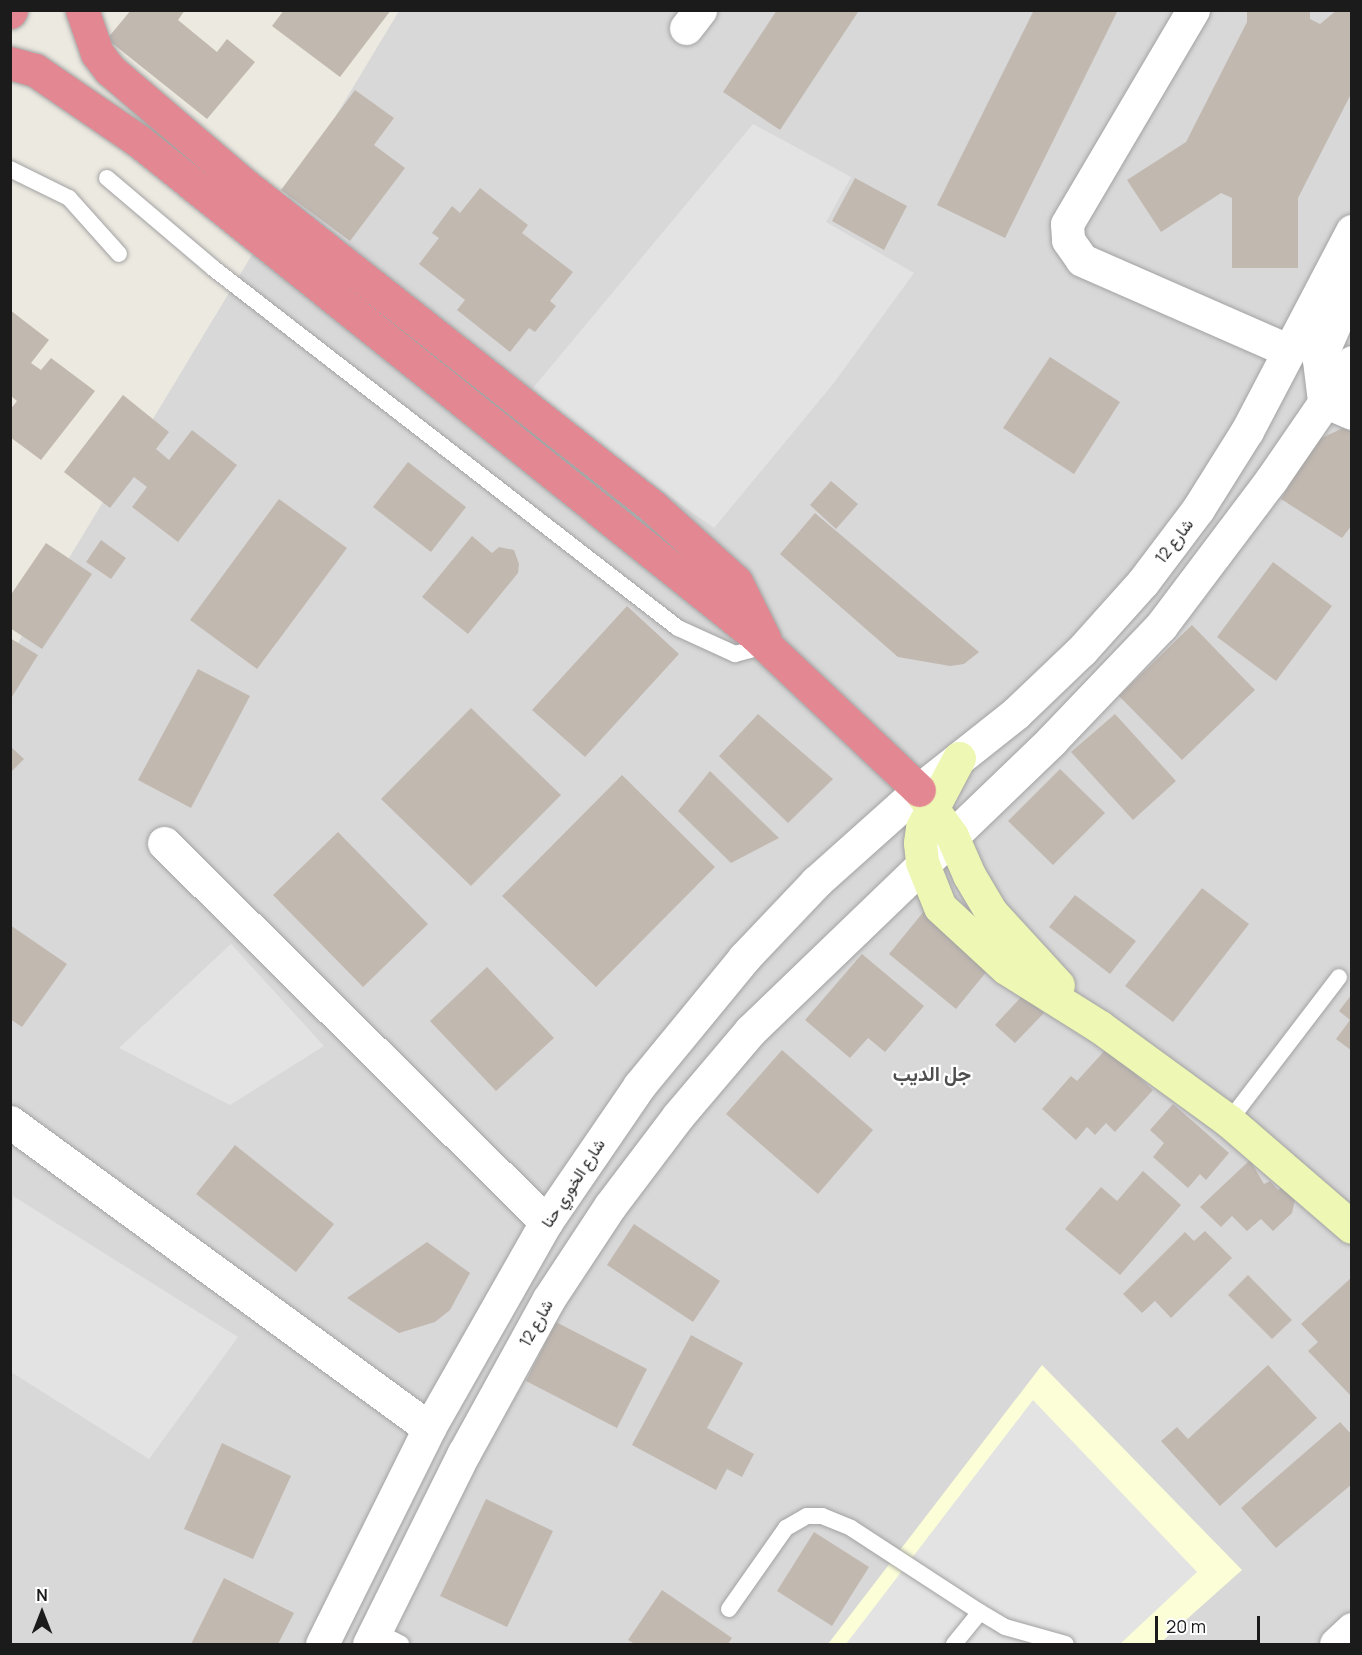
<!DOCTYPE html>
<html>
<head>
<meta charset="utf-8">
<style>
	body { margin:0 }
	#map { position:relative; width:1362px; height:1655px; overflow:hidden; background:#ece9e0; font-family:Manrope,Vazirmatn,sans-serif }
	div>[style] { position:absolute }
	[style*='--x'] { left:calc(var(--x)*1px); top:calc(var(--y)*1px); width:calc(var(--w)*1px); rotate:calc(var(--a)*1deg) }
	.residential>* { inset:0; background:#d9d8d8 }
	.education>* { inset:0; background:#fbfed7 }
	.parking>* { inset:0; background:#e3e3e3 }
	.building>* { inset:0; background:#c1b8b0 }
	.roads { filter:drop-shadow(0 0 2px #a2a2a2) drop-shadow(0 0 2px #a2a2a2) }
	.service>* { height:16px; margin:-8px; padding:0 8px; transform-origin:8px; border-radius:8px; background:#fff }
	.minor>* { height:33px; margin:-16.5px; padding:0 16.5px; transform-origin:16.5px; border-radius:16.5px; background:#fff }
	.tertiary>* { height:33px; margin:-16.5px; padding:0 16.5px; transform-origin:16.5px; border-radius:16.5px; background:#fff }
	.secondary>* { height:33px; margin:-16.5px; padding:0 16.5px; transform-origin:16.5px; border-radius:16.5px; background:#eef7b3 }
	.motorway>* { height:33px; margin:-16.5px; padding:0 16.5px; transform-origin:16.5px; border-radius:16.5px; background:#e38892 }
	span { translate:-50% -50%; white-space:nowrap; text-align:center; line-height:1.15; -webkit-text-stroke:4.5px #fff; paint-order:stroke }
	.street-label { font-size:16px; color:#1b1b1b }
	.quarter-label { font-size:20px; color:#4e4e4e; font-weight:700 }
	.frame { position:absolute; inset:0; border:12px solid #1b1b1b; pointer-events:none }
	.north { position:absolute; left:12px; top:1583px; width:60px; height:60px; -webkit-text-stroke:4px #fff; paint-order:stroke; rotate:0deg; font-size:16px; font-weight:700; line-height:24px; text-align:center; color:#1b1b1b }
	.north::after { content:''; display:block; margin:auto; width:21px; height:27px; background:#1b1b1b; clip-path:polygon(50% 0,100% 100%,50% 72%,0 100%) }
	.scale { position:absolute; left:1155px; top:1616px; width:105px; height:27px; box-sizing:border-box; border:3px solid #1b1b1b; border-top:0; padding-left:8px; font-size:18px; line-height:21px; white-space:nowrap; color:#1b1b1b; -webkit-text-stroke:4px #fff; paint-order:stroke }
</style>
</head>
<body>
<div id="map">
	<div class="residential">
		<div style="clip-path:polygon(399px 11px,1351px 11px,1351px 1644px,11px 1644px,10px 656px)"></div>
	</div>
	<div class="education">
		<div style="clip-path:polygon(1042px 1365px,1242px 1570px,1159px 1644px,828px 1644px)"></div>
	</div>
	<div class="parking">
		<div style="clip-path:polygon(753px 124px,851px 177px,826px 222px,914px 273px,833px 384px,714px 528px,528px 394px)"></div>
		<div style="clip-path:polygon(231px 944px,324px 1046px,230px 1105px,119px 1048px)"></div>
		<div style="clip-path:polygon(13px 1196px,238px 1337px,149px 1459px,11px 1372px)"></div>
		<div style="clip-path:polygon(1033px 1400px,1197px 1572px,1120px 1644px,846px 1644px)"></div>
	</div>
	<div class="building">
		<div style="clip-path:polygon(131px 10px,185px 10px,178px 20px,217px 52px,227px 39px,255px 62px,207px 119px,107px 39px)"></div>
		<div style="clip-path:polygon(284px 10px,391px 10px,340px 77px,272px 26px)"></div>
		<div style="clip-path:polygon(777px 10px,858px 12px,780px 130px,723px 92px)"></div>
		<div style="clip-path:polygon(1034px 10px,1118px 10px,1005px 238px,937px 205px)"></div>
		<div style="clip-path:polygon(1247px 10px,1310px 10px,1310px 19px,1320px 24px,1337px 10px,1352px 10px,1352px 92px,1298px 198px,1298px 268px,1232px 268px,1232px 198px,1221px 193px,1161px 232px,1127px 180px,1186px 142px,1247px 22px)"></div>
		<div style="clip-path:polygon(355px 90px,394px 118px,374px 145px,405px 168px,350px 241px,281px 190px)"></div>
		<div style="clip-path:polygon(855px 178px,907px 206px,884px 250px,832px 221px)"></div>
		<div style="clip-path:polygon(480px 188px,528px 225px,522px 233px,573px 272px,550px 301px,556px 306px,535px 332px,529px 328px,510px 352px,457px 310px,465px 300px,419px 264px,439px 238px,432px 233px,452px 206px,460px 213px)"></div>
		<div style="clip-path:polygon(10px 310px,49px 340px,31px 363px,41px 370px,51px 358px,95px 391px,41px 460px,10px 437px,10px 410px,17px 401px,10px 395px)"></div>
		<div style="clip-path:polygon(1050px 357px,1120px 402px,1074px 474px,1003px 428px)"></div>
		<div style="clip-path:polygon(123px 395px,169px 432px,156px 449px,169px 460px,192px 430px,237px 465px,178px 542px,132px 507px,147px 487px,134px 477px,110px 508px,64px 472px)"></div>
		<div style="clip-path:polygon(1343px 428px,1352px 432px,1352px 525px,1342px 538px,1281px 499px,1315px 441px)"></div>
		<div style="clip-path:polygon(408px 462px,466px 507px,431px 552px,373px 507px)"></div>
		<div style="clip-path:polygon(831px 481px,858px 504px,836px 529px,810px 505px)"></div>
		<div style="clip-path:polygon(279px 499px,347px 548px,257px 669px,190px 620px)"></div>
		<div style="clip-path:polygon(815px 513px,835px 530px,979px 652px,964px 664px,950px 666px,898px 657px,780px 554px)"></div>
		<div style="clip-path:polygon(472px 536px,492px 553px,499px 547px,514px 550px,519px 564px,518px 573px,468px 634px,422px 597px)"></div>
		<div style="clip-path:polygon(101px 540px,126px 558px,111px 579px,86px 562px)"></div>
		<div style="clip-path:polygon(46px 543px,92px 574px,42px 649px,10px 628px,10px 596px)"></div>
		<div style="clip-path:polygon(1273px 562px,1332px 606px,1276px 681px,1217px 637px)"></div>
		<div style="clip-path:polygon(627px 606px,679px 654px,585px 757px,532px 710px)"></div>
		<div style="clip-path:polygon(1192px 625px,1255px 690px,1182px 760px,1119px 696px)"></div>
		<div style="clip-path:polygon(10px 638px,38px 655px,10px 700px)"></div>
		<div style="clip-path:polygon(198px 669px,250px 696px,191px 808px,138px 780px)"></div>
		<div style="clip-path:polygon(471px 708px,561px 795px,471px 886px,381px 799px)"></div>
		<div style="clip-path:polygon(758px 714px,833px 779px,788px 823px,719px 756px)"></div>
		<div style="clip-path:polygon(1115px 714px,1176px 781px,1133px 820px,1071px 752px)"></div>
		<div style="clip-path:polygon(10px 746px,24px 759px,10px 773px)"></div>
		<div style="clip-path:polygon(1060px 769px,1105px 813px,1053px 865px,1008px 821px)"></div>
		<div style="clip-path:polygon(710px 771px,779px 838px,731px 863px,678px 811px)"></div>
		<div style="clip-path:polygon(622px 775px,715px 867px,596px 987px,502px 896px)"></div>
		<div style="clip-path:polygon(338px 832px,428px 924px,363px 987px,273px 895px)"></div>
		<div style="clip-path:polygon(1202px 888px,1249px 924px,1173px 1022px,1125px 986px)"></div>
		<div style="clip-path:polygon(1075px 895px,1136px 941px,1110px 974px,1049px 927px)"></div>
		<div style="clip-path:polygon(925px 910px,992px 965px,956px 1009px,889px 954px)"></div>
		<div style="clip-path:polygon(10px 925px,67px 964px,22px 1027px,10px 1019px)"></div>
		<div style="clip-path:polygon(862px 954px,924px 1006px,885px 1052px,868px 1038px,850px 1058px,805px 1020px)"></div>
		<div style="clip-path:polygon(487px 967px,554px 1038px,496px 1091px,430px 1021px)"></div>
		<div style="clip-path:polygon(1024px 994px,1044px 1013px,1015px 1043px,995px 1025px)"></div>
		<div style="clip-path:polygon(1352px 994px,1352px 1051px,1336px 1039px,1350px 1020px,1339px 1011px)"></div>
		<div style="clip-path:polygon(1107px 1048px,1153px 1090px,1115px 1132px,1106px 1123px,1095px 1135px,1087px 1127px,1076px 1140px,1042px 1109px,1071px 1076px,1077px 1081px)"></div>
		<div style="clip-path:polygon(782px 1050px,873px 1130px,818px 1194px,726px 1114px)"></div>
		<div style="clip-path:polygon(1173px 1104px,1229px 1153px,1206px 1180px,1200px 1174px,1188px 1188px,1153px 1157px,1164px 1143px,1150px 1130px)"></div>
		<div style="clip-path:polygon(235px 1145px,334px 1224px,296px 1272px,196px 1194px)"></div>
		<div style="clip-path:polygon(1250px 1160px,1264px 1184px,1270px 1181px,1278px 1190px,1282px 1187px,1295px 1200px,1292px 1213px,1273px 1231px,1261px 1219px,1247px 1231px,1232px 1216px,1221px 1227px,1200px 1207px)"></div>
		<div style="clip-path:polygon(1143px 1171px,1181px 1205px,1120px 1275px,1065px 1229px,1101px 1187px,1117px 1201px)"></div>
		<div style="clip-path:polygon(634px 1224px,720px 1281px,693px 1322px,607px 1265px)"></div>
		<div style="clip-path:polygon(1205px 1231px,1232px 1258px,1171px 1318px,1155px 1301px,1142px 1313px,1123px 1294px,1185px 1232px,1194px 1241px)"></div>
		<div style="clip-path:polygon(427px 1242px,470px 1273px,450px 1310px,435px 1322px,399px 1333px,347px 1298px)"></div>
		<div style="clip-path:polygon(1248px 1275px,1292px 1320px,1272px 1339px,1228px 1295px)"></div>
		<div style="clip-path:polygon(1352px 1277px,1352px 1397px,1308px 1351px,1318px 1342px,1301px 1324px)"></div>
		<div style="clip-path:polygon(556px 1322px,647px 1369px,617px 1428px,526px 1381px)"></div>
		<div style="clip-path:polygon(691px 1335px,743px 1363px,707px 1428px,754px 1454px,742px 1477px,727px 1469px,716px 1490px,632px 1445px)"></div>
		<div style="clip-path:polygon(1268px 1365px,1317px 1418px,1220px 1506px,1161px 1441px,1177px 1427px,1188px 1439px)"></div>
		<div style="clip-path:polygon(1340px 1422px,1352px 1435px,1352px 1484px,1276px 1548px,1241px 1508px)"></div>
		<div style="clip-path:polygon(222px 1443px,291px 1476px,253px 1559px,184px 1529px)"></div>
		<div style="clip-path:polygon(486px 1499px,553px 1531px,507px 1627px,440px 1596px)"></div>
		<div style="clip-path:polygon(814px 1532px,869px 1567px,832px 1626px,777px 1591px)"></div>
		<div style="clip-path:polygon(224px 1578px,294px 1613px,278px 1644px,191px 1644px)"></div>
		<div style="clip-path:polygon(662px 1590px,732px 1638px,728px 1644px,635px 1644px,628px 1640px)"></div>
	</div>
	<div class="roads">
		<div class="service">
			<div style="--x:10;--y:169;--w:66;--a:26.2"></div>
			<div style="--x:69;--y:198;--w:75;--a:48.2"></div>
			<div style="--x:107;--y:178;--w:139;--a:40.3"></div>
			<div style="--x:213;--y:268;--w:588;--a:37.75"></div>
			<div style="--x:678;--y:628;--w:63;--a:24.5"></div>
			<div style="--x:735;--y:654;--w:34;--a:-15"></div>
			<div style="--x:1229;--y:1121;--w:181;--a:-52.6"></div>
			<div style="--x:729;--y:1609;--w:99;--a:-54.9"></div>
			<div style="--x:786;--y:1528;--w:24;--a:-30"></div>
			<div style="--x:807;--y:1516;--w:15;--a:0"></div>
			<div style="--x:822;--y:1516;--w:31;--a:22"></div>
			<div style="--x:851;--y:1528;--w:154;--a:33.1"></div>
			<div style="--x:376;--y:1631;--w:28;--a:27"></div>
			<div style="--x:954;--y:1644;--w:41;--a:-50.9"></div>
			<div style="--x:980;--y:1612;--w:29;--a:31"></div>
			<div style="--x:1005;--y:1627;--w:63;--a:15.6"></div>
		</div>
		<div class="minor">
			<div style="--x:1193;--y:10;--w:248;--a:120.5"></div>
			<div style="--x:1067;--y:224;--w:16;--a:86"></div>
			<div style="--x:1068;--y:240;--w:24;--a:55"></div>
			<div style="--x:1082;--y:260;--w:226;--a:23.7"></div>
			<div style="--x:686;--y:28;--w:23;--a:-52"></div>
			<div style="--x:1324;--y:401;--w:30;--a:23"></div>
			<div style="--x:164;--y:843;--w:538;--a:44.77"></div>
			<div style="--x:10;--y:1122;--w:519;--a:36.14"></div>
		</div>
		<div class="tertiary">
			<div style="--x:1324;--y:401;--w:41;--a:-97"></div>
			<div style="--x:1319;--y:360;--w:83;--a:-66.5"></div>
			<div style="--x:322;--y:1644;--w:241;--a:-63.6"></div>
			<div style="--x:429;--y:1428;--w:237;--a:-60.4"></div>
			<div style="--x:546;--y:1222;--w:165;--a:-55.6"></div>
			<div style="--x:639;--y:1086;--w:166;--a:-50.6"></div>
			<div style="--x:744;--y:958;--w:105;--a:-46.5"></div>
			<div style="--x:816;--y:882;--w:138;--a:-41.8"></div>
			<div style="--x:919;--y:790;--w:124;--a:-38.4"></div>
			<div style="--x:1016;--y:713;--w:91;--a:-43.7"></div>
			<div style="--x:1082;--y:650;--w:91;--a:-48.1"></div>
			<div style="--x:1143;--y:582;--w:91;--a:-53"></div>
			<div style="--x:1198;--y:509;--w:92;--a:-57.9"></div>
			<div style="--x:1247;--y:431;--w:226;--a:-62.3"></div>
			<div style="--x:369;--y:1644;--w:213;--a:-63.6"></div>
			<div style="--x:464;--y:1453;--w:175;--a:-61.2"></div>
			<div style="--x:548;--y:1300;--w:113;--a:-56.6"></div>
			<div style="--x:610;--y:1206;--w:113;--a:-52.9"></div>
			<div style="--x:678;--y:1116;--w:111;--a:-49.7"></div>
			<div style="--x:750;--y:1031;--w:419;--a:-43.9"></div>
			<div style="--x:1052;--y:740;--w:158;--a:-46.3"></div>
			<div style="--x:1161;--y:626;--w:183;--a:-53"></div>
			<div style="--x:1271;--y:480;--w:143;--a:-55.5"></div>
			<div style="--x:1336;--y:1644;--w:22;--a:-43"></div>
		</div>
		<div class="secondary">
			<div style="--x:959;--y:758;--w:79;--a:117.9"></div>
			<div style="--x:922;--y:828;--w:15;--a:98"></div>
			<div style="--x:920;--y:843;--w:19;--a:84"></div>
			<div style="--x:922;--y:862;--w:48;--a:68.2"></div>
			<div style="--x:940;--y:907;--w:90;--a:42.7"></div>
			<div style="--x:1006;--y:968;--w:111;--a:32.1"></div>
			<div style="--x:1100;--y:1027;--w:160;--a:36.1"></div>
			<div style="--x:1229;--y:1121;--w:162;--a:40.8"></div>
			<div style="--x:922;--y:794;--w:52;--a:54.5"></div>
			<div style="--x:952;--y:836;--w:43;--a:66.4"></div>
			<div style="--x:969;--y:875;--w:43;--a:59.3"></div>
			<div style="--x:991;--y:912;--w:99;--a:47.5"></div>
		</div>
		<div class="motorway">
			<div style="--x:82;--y:10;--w:46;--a:70.8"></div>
			<div style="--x:97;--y:53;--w:21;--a:53"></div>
			<div style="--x:110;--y:70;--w:179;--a:40.5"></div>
			<div style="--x:246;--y:186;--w:517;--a:38.24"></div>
			<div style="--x:652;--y:506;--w:113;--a:42.1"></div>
			<div style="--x:736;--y:582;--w:63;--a:63.4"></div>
			<div style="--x:10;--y:12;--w:2;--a:-63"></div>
			<div style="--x:10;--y:63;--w:26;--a:16"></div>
			<div style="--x:35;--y:70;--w:127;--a:34.4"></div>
			<div style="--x:140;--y:142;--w:787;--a:38.71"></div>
			<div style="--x:754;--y:634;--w:227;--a:43.4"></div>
		</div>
	</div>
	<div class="street-label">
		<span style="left:1174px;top:541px;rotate:-53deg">شارع 12</span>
		<span style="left:573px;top:1183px;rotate:-57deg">شارع الخوري حنا</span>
		<span style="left:536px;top:1323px;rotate:-61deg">شارع 12</span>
	</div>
	<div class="quarter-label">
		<span style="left:932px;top:1073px">جل الديب</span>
	</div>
	<div class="frame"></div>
	<div class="north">N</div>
	<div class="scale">20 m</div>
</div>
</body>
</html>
